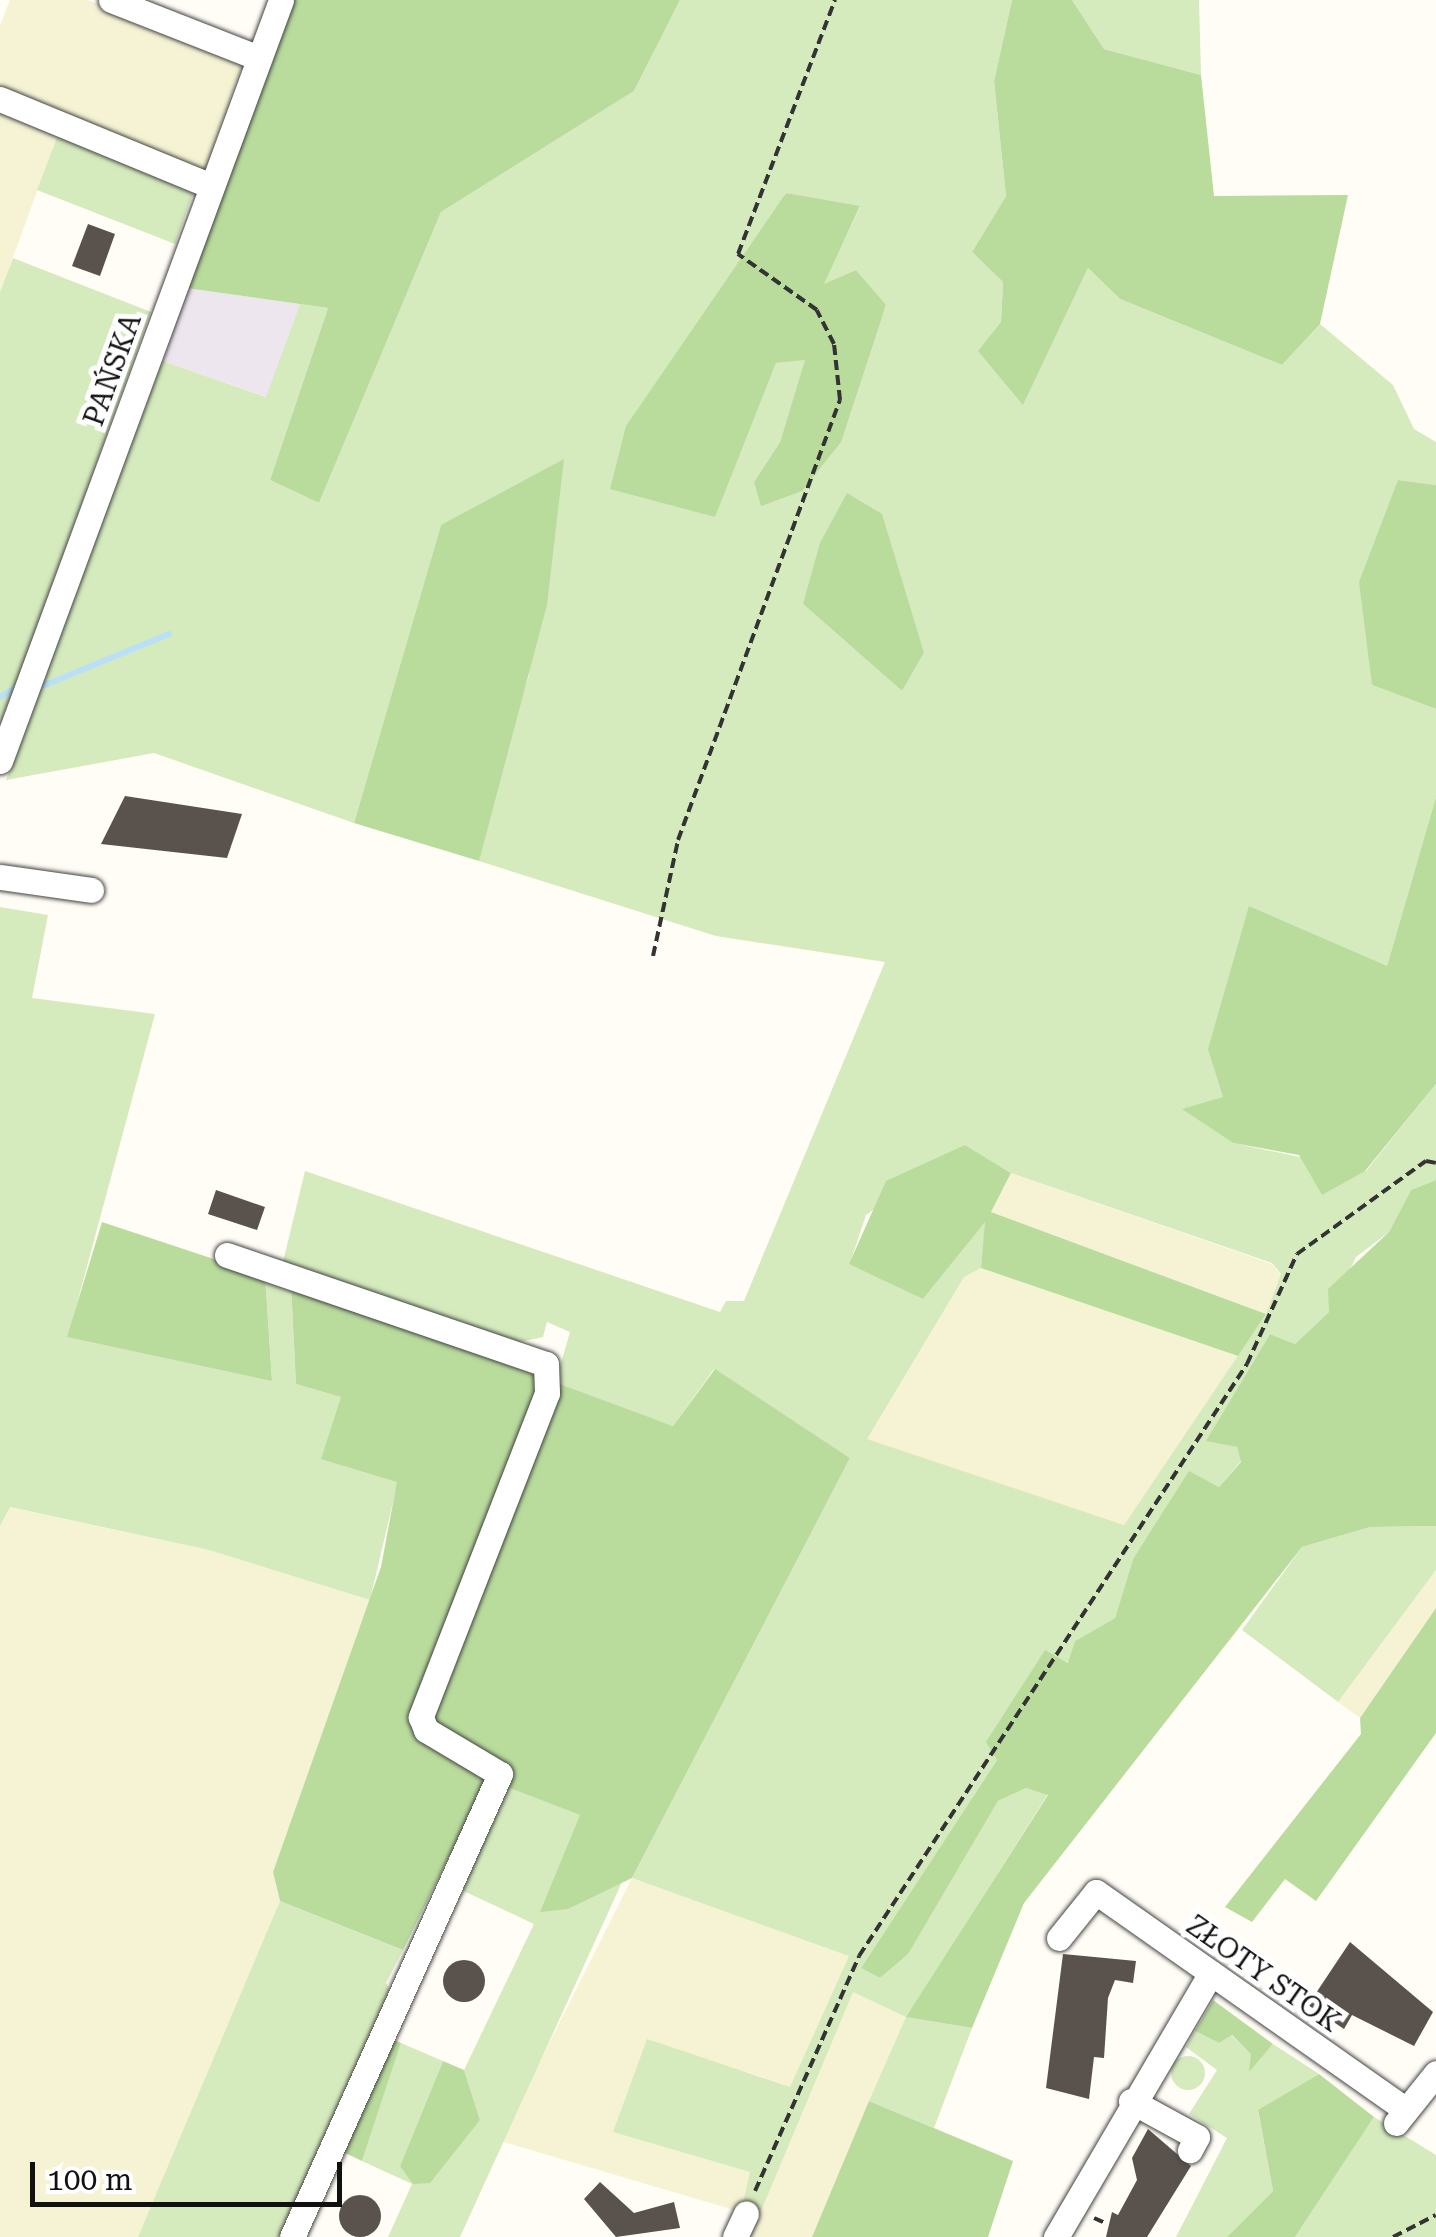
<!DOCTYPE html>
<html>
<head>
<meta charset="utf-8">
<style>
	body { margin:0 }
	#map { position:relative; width:1436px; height:2237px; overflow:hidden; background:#fffdf5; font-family:"Roboto Serif",serif }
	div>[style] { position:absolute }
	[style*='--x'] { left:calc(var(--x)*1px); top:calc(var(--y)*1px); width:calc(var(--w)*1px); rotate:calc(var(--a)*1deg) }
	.industrial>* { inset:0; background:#eee6ef }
	.farmland>* { inset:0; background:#f6f3d4 }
	.green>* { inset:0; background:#d5ebbd }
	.round { border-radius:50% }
	.forest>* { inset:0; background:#b9dc9c }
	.stream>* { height:6px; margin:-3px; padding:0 3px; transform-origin:3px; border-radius:3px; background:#b9e0f7 }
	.building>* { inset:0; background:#5a524d }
	.path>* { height:4px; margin-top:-2px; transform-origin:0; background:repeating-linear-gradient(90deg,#333 0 10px,transparent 0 15px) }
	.roads { filter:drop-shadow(0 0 2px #444) drop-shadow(0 0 2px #444) }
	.minor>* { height:25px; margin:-12.5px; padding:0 12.5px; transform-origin:12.5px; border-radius:12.5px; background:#fff }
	span { translate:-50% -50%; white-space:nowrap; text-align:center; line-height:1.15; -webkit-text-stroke:10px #fff; paint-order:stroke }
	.street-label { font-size:28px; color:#111 }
	.scale { position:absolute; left:30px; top:2162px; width:312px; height:45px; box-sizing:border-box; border:5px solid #111; border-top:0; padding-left:12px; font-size:30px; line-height:35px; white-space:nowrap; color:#111; -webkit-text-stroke:8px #fff; paint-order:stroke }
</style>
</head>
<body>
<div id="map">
	<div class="industrial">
		<div style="clip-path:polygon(186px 288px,300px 304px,267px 397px,160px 360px)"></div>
	</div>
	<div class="farmland">
		<div style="clip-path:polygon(10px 0,88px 0,243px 61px,205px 171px,0 90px,0 26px)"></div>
		<div style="clip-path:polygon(0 113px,58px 135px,0 292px)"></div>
		<div style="clip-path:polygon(1011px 1173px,1272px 1264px,1281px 1275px,1266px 1314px,991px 1212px)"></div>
		<div style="clip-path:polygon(981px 1268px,1238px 1356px,1124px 1525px,866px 1439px,964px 1276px)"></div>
		<div style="clip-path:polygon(9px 1507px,209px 1550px,370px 1600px,273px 1872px,280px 1901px,248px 1990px,138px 2237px,0 2237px,0 1526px)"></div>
		<div style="clip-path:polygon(1436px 1570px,1436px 1608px,1360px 1718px,1338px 1702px)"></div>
		<div style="clip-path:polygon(632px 1878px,850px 1955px,790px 2087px,744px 2071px,614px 2132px,751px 2172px,741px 2212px,500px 2141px)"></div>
		<div style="clip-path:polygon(853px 1991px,906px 2017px,812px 2237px,744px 2237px)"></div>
	</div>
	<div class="green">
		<div style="clip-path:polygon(evenodd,680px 0,1012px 0,994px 81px,1006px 196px,972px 252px,1003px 282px,1001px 322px,1023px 404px,1088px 268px,1120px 299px,1282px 365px,1320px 324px,1393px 385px,1414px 429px,1436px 442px,1436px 485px,1398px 480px,1372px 685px,1436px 709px,1436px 797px,1387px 966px,1223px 1098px,1183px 1109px,1233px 1143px,1366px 1171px,1436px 1084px,1436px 1180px,1411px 1190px,1389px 1232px,1356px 1257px,1329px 1312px,1295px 1344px,1270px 1334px,1207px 1440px,1237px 1447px,1241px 1461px,1219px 1487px,1190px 1472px,1133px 1559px,1115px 1618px,1075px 1641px,1069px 1663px,1044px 1651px,997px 1760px,861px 1968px,880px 1978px,908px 1953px,998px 1801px,1026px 1788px,1048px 1794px,907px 2017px,972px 2028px,934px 2128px,869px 2101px,906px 2017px,853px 1992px,759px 2216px,741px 2212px,750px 2172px,613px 2132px,647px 2039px,790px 2087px,849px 1956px,632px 1878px,850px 1458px,714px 1369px,673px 1426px,555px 1384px,570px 1332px,547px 1322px,543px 1337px,515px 1343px,282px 1266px,305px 1171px,720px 1312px,726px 1301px,744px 1301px,885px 962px,716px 936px,479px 861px,486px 808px,529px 675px,441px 525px,354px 823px,154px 753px,6px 780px,160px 360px,266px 397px,300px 304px,328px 308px,270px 480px,319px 503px,441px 212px,634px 91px,680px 0,785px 193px,860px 207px,823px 285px,856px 270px,886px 306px,866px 358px,754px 482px,780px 442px,806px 359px,776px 363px,714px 516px,785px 193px,680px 0,889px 552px,924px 653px,902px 691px,803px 604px,889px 552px,680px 0,965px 1145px,1011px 1173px,1272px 1263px,1281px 1274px,1266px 1314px,1124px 1525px,867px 1439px,964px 1277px,981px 1268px,986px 1220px,923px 1299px,850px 1263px,866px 1215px,965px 1145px)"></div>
		<div style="clip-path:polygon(1072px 0,1199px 0,1201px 75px,1104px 49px)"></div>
		<div style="clip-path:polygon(58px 135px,193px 193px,175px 244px,37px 190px)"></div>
		<div style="clip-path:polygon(13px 258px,151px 312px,0 730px,0 292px)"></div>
		<div style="clip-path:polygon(0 907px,48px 915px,32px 998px,155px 1014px,68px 1337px,272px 1380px,265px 1276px,291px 1285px,296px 1384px,342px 1397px,398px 1481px,370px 1600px,209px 1550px,10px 1507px,0 1526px)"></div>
		<div style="clip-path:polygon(1436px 1526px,1436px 1570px,1338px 1702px,1242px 1630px,1302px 1547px,1370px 1527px)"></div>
		<div style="clip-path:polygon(501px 1784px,580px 1815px,568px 1909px,623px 1880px,460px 2237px,388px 2237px,412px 2184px,362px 2161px,401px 2043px,443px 2061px,400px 2166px,480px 2120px,464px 2070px,534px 1924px,455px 1887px)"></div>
		<div style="clip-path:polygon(280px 1901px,403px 1950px,386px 1983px,392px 1994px,281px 2237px,138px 2237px)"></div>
		<div style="clip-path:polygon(1195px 2031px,1219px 2043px,1231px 2035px,1252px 2054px,1250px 2070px,1273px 2044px,1319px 2074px,1258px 2111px,1273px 2191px,1227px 2237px,1176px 2237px,1227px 2138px,1189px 2114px,1217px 2070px,1186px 2047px)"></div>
		<div class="round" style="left:1171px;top:2056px;width:34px;height:34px"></div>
		<div style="clip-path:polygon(1374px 2117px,1436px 2155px,1436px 2237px,1295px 2237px)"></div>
	</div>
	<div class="forest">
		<div style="clip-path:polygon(287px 0,680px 0,634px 91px,441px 212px,319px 503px,270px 480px,328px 308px,186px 288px)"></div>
		<div style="clip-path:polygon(1012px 0,1072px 0,1104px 49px,1201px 75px,1214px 196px,1348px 195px,1320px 324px,1282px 365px,1120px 299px,1088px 268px,1023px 405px,978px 351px,1001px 322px,1003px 282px,972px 252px,1006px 196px,994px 81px)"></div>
		<div style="clip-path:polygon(786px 193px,860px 206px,824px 284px,856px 270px,886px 305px,841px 442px,802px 491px,761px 506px,754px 482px,780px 442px,805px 360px,776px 363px,715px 517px,610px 489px,626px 426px)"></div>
		<div style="clip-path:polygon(564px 459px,547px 605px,479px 861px,354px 823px,441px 525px)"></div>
		<div style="clip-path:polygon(1398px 480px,1436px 485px,1436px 709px,1372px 685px,1359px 582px)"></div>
		<div style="clip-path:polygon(847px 493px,882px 514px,924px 653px,902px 691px,803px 604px,820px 543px)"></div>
		<div style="clip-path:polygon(1436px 797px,1436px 1084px,1365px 1171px,1322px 1195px,1299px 1155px,1233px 1143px,1182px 1109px,1223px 1097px,1208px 1049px,1249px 906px,1387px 966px)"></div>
		<div style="clip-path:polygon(965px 1145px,1011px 1173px,991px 1212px,1266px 1314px,1238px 1356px,981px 1268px,985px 1222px,923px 1299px,849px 1264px,886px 1181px)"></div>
		<div style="clip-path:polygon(1436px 1180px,1436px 1526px,1370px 1527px,1302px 1547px,1024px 1903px,972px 2028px,906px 2017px,1048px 1795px,1026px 1788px,998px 1801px,908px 1954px,880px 1978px,861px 1968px,997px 1760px,986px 1742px,1045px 1650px,1068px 1663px,1075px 1641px,1115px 1618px,1133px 1559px,1189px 1471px,1219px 1487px,1241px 1462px,1237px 1447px,1206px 1441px,1270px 1334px,1295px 1344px,1329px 1312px,1328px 1289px,1389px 1232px,1411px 1190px)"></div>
		<div style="clip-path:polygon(102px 1222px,265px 1276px,272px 1381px,67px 1337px)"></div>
		<div style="clip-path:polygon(291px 1285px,673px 1426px,715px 1369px,850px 1458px,632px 1878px,568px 1909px,540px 1912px,580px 1815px,487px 1779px,403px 1950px,280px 1901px,273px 1872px,381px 1567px,397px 1482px,321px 1459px,341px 1397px,296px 1384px)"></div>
		<div style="clip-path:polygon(1436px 1590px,1436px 1733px,1316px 1901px,1285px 1879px,1252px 1922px,1225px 1907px,1361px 1734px,1360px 1718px,1436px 1608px)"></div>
		<div style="clip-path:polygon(1213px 2000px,1273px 2044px,1249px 2072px,1251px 2054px,1232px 2035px,1219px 2043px,1195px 2031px)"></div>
		<div style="clip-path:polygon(384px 2036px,401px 2043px,362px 2161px,343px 2152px)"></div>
		<div style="clip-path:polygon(443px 2061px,464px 2070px,480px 2120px,430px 2183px,413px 2184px,400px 2166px)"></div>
		<div style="clip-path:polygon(1319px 2074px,1374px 2117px,1295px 2237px,1227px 2237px,1273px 2191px,1258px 2110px)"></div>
		<div style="clip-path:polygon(869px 2101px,1013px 2161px,988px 2237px,812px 2237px)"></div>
	</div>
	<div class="stream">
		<div style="--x:45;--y:685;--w:134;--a:-22.4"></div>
		<div style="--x:0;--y:697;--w:20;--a:-30"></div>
	</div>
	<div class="building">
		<div style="clip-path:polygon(88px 224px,115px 234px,100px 276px,72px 266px)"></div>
		<div style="clip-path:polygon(125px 796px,242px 814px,227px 858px,101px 844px)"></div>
		<div style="clip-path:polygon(216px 1190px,265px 1207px,257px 1230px,208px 1214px)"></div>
		<div style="clip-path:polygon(1350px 1942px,1433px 2012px,1414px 2046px,1352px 2015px,1344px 2029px,1308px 2005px)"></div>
		<div style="clip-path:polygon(1063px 1954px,1136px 1961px,1133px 1983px,1115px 1980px,1108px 1998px,1104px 2058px,1094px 2057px,1089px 2099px,1046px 2088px)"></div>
		<div class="round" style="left:443px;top:1960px;width:42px;height:42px"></div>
		<div style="clip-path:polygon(1148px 2129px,1191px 2166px,1147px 2237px,1106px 2237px,1112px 2212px,1118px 2215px,1137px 2180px,1132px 2158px)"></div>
		<div style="clip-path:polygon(600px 2182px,634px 2213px,674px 2202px,680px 2228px,616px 2237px,584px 2199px)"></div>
		<div class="round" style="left:339px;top:2195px;width:42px;height:42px"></div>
	</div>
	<div class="path">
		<div style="--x:653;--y:956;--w:119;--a:-77.8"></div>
		<div style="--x:678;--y:840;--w:469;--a:-69.8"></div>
		<div style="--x:840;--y:400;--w:56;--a:-96.1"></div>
		<div style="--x:834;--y:344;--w:38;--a:-117"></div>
		<div style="--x:817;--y:310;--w:97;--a:-144.7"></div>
		<div style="--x:738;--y:254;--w:272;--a:-69.1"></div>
		<div style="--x:755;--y:2191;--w:257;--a:-66.1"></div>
		<div style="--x:859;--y:1956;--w:708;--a:-56.76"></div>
		<div style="--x:1247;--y:1364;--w:121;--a:-65.6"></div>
		<div style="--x:1297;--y:1254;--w:159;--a:-35.8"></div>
		<div style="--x:1426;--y:1161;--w:10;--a:11"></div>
		<div style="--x:1094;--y:2218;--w:12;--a:24"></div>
		<div style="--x:1393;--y:2237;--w:48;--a:-27.1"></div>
	</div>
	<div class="roads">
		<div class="minor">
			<div style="--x:111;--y:0;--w:159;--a:21.4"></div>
			<div style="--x:0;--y:99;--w:228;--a:22.4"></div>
			<div style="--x:0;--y:761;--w:811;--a:-69.73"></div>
			<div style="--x:0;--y:877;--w:92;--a:8.1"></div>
			<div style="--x:227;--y:1255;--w:337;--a:18.9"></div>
			<div style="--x:546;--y:1364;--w:29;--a:88"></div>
			<div style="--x:547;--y:1393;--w:348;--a:111.3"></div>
			<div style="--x:421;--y:1717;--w:14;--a:69"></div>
			<div style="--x:426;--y:1730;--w:86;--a:30.7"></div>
			<div style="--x:500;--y:1774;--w:508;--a:114.19"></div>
			<div style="--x:1059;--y:1938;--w:59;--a:-51.2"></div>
			<div style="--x:1096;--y:1892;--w:379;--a:35.1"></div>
			<div style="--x:1131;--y:2101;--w:75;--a:28.6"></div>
			<div style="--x:1197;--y:2137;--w:15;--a:118"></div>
			<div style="--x:1396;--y:2123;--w:64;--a:-51.3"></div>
			<div style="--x:735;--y:2237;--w:26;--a:-65"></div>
			<div style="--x:1056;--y:2237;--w:306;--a:-59.6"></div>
		</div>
	</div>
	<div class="street-label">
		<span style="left:113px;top:370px;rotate:-70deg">PAŃSKA</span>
		<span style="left:1263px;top:1974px;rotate:35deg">ZŁOTY STOK</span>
	</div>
	<div class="scale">100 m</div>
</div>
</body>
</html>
